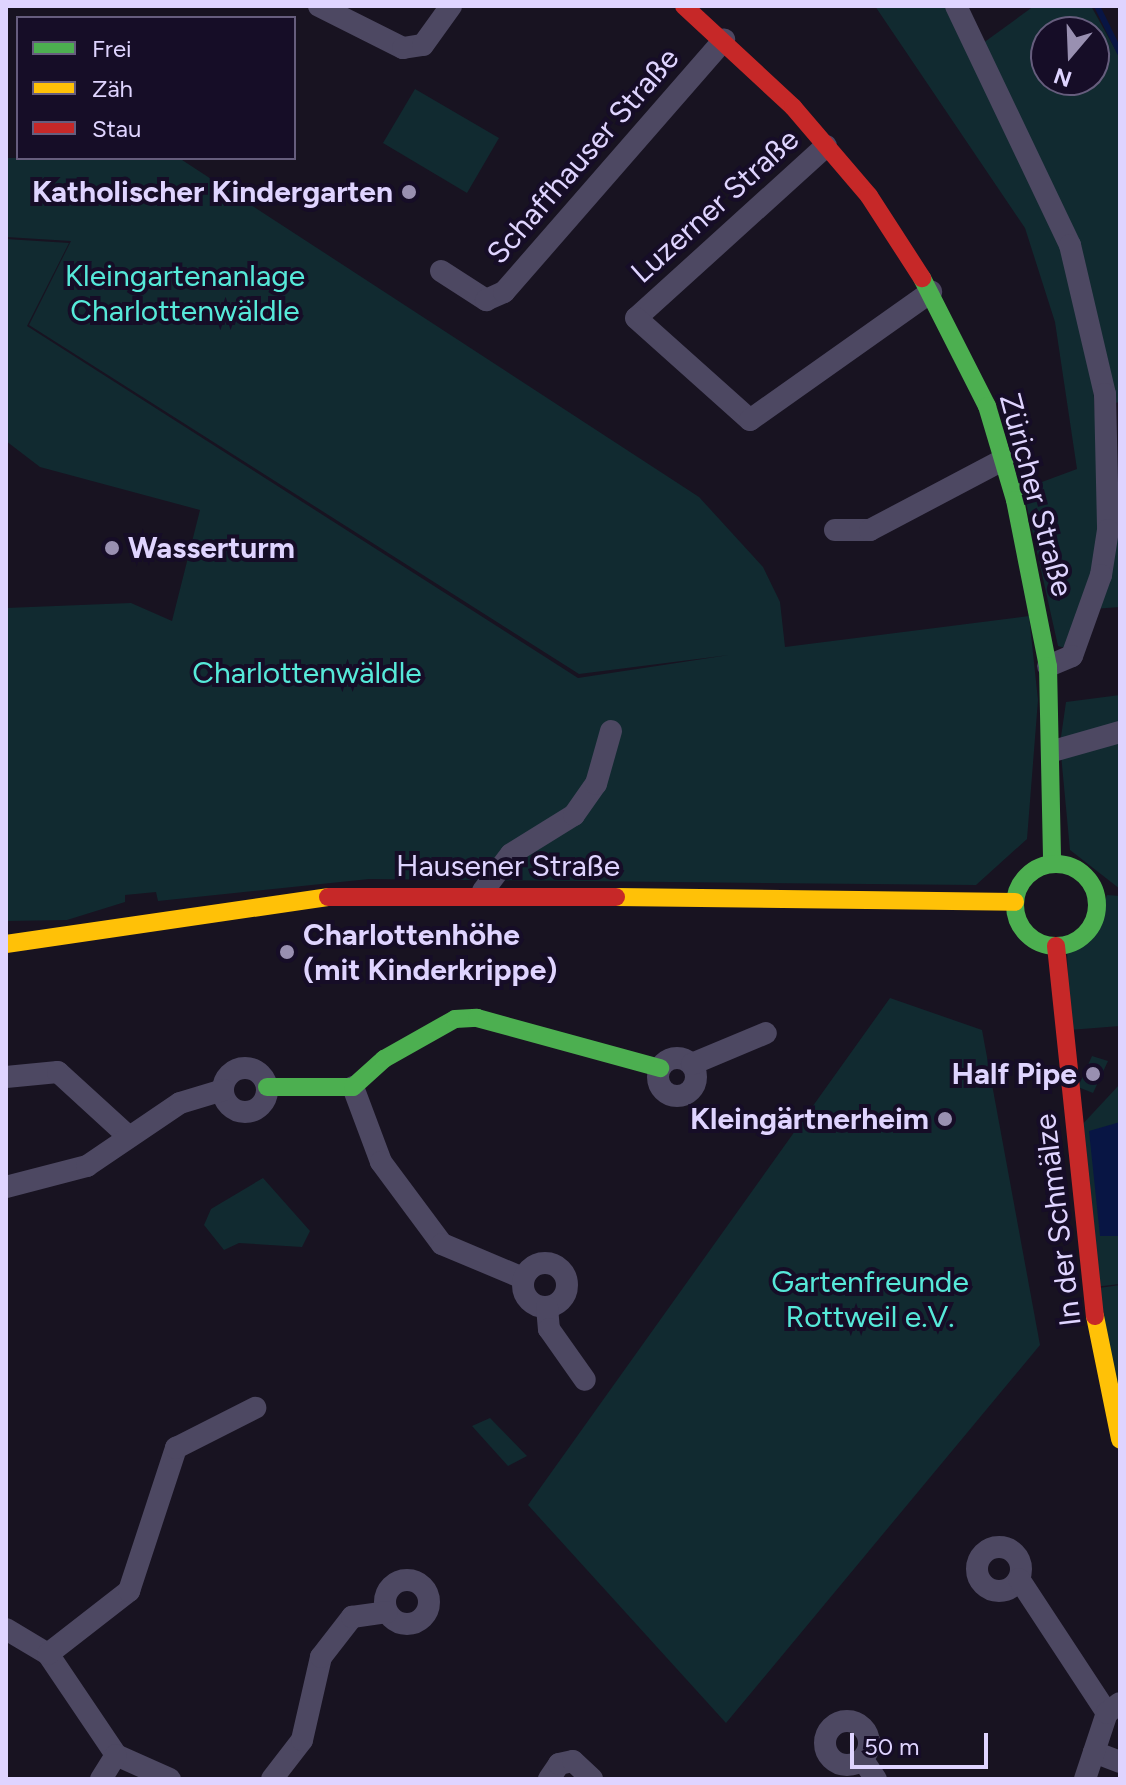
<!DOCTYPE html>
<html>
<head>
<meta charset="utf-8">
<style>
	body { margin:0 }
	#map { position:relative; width:1126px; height:1785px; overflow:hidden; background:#181321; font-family:Figtree,sans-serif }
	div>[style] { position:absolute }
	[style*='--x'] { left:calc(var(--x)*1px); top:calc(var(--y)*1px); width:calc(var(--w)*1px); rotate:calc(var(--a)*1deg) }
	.green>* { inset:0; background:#112a30 }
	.water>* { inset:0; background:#081544 }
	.stream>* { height:6px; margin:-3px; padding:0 3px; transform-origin:3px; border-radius:3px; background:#081544 }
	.street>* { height:22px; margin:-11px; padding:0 11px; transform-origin:11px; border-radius:11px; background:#4d4862 }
	.street>.ring { margin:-11px; padding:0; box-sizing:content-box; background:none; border:22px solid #4d4862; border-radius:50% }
	.fast>* { height:18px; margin:-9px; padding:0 9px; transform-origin:9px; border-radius:9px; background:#4caf50 }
	.fast>.ring { margin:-9px; padding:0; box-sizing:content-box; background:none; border:18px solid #4caf50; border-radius:50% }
	.slow>* { height:18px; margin:-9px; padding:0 9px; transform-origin:9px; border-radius:9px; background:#ffc107 }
	.jam>* { height:18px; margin:-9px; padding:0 9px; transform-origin:9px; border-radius:9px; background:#c62828 }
	.dots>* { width:22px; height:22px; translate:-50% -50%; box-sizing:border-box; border:4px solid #160d27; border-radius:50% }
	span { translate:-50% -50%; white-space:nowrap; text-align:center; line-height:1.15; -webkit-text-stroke:8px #160d27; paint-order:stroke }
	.street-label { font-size:30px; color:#dfd4ff }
	.poi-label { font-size:30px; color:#dfd4ff; font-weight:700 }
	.right { translate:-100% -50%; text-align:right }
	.left { translate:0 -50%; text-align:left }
	.park-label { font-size:30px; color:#56e9d9 }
	.frame { position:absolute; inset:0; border:8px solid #dfd4ff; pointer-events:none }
	.legend { position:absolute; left:16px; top:16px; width:280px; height:144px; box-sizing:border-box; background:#160d27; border:2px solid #665d7d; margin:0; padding:10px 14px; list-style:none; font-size:24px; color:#dfd4ff }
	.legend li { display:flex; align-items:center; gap:16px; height:40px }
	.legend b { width:40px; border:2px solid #665d7d }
	.north { position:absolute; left:1030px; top:16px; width:80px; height:80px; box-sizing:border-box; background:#160d27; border:2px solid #665d7d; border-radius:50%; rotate:199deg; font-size:22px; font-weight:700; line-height:32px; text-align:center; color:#dfd4ff }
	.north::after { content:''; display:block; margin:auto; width:28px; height:36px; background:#9990b1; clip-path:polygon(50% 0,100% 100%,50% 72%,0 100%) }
	.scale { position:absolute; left:850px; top:1733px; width:138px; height:36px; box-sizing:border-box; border:4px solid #dfd4ff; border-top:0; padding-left:10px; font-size:24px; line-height:28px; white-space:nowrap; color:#dfd4ff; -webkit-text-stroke:6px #160d27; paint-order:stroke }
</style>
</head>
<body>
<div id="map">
	<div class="green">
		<div style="clip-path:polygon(875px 6px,948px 6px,1066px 255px,1093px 382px,1102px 530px,1085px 606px,1065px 648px,1058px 646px,1023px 489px,1077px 469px,1055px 322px,1025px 228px)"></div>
		<div style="clip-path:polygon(evenodd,1034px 6px,1091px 6px,1120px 58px,1120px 402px,1110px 404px,1099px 325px,979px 46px,1034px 6px,1046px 32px,1094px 32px,1094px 80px,1046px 80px,1046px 32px)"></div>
		<div style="clip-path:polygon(415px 89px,499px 138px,467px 193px,383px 143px)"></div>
		<div style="clip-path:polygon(6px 158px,179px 158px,699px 497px,763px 567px,780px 602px,785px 647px,1029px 616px,1038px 700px,1027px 839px,976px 885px,369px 879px,158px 901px,156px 892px,125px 895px,125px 902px,67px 920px,6px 921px,6px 608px,131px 603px,172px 621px,200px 510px,40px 467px,6px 441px,6px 239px,69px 243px,27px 326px,578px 678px,729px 655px,579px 674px,29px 325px,71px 241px,6px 237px)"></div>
		<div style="clip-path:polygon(1120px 485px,1120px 607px,1093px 609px,1114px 487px)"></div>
		<div style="clip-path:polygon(1120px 695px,1120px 889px,1070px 850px,1060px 744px,1066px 702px)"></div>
		<div style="clip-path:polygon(1107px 895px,1120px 896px,1120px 1026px,1069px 1030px,1067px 947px,1092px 935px)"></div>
		<div style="clip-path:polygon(890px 998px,982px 1030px,1040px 1345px,726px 1723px,528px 1505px)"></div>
		<div style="clip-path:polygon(1092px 1056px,1108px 1061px,1093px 1093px,1078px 1087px)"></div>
		<div style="clip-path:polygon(1120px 1084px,1120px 1284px,1094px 1287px,1079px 1128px)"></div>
		<div style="clip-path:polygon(263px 1178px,310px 1231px,302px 1247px,239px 1243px,224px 1250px,204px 1225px,211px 1209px)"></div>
		<div style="clip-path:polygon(1120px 1285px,1120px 1408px,1099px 1288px)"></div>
		<div style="clip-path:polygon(490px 1418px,527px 1456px,508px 1466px,472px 1426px)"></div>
	</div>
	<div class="water">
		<div style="clip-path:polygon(1120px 1122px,1120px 1236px,1100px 1236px,1089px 1131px)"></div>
	</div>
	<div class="stream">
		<div style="--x:1097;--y:6;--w:52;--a:63.9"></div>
	</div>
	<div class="street">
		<div style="--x:319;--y:6;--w:94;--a:26.6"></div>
		<div style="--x:403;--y:48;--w:20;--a:-9"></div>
		<div style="--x:423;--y:45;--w:48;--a:-54.3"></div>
		<div style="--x:956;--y:6;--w:265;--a:64.5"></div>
		<div style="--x:1070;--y:245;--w:153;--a:76.8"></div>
		<div style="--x:1105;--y:394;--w:136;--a:88.7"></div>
		<div style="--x:1108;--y:530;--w:46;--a:98.8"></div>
		<div style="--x:1101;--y:575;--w:86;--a:109.7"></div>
		<div style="--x:1072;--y:656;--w:26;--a:157"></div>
		<div style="--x:826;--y:146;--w:256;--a:137.8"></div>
		<div style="--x:636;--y:318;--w:153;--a:41.8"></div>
		<div style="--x:750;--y:420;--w:222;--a:-35.3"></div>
		<div style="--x:441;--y:271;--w:54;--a:32.8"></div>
		<div style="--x:486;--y:300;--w:20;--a:-24"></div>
		<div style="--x:504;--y:292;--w:335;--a:-48.9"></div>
		<div style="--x:835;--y:530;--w:35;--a:0"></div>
		<div style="--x:870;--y:530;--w:150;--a:-27.8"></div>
		<div style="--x:1053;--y:751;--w:70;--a:-15.8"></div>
		<div style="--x:483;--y:891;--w:46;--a:-52.9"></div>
		<div style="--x:511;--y:854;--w:74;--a:-31.8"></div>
		<div style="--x:574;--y:815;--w:38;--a:-55"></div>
		<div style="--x:596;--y:784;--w:55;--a:-74.2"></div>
		<div class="ring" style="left:658px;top:1058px;width:16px;height:16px"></div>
		<div style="--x:692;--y:1064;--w:80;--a:-22.7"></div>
		<div class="ring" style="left:223px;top:1068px;width:22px;height:22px"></div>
		<div style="--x:6;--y:1077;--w:52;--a:-5.5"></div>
		<div style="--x:58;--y:1072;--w:95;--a:42.4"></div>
		<div style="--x:353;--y:1087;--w:80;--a:69.5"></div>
		<div style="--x:381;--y:1162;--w:102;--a:53.4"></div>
		<div style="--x:442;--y:1244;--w:88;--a:22.8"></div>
		<div style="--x:6;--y:1187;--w:84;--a:-14.5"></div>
		<div style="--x:87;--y:1166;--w:112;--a:-34.1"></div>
		<div style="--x:180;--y:1103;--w:45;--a:-16.8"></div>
		<div class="ring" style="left:523px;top:1263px;width:22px;height:22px"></div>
		<div style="--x:547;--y:1307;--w:22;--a:85"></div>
		<div style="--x:549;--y:1329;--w:62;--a:54.8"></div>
		<div class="ring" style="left:977px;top:1547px;width:22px;height:22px"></div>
		<div style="--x:1019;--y:1579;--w:160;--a:56.7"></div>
		<div class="ring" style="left:385px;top:1580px;width:22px;height:22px"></div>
		<div style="--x:6;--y:1629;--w:49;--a:30.8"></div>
		<div style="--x:48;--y:1654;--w:122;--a:56"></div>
		<div style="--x:116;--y:1755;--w:59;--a:24"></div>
		<div style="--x:48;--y:1654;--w:103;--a:-37.9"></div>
		<div style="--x:129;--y:1591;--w:151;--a:-71.8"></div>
		<div style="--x:176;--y:1448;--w:89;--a:-26.9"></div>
		<div class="ring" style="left:825px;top:1721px;width:22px;height:22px"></div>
		<div style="--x:1094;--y:1752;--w:28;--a:21"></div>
		<div style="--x:863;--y:1760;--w:23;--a:56"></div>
		<div style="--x:101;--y:1779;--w:28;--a:-58"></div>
		<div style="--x:272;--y:1779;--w:49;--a:-52.4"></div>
		<div style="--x:302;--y:1740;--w:85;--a:-77.1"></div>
		<div style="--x:321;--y:1657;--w:51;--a:-52.2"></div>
		<div style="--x:352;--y:1617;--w:35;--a:-8"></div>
		<div style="--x:549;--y:1779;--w:18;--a:-56"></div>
		<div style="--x:559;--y:1764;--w:14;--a:-12"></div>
		<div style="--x:573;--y:1761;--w:26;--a:43"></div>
		<div style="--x:1085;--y:1779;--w:70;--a:-71.6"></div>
		<div style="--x:1107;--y:1713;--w:16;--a:-38"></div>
	</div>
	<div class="fast">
		<div style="--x:922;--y:278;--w:144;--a:63.1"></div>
		<div style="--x:987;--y:406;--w:98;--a:73.4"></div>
		<div style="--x:1015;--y:500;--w:169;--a:78.8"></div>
		<div style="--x:1048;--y:666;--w:197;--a:88.8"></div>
		<div class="ring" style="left:1015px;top:864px;width:64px;height:64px"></div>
		<div style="--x:267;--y:1087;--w:86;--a:0"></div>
		<div style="--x:353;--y:1087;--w:42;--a:-42.1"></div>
		<div style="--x:384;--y:1059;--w:81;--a:-29.4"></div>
		<div style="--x:455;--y:1019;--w:22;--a:-3"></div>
		<div style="--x:477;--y:1018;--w:190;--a:15.3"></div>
	</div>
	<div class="slow">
		<div style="--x:616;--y:897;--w:399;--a:0.7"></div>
		<div style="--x:6;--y:944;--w:325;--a:-8.3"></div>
		<div style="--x:1095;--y:1316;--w:126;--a:78.5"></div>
	</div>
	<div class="jam">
		<div style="--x:684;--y:6;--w:149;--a:42.8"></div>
		<div style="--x:793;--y:107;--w:117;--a:49.5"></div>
		<div style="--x:869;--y:196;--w:98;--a:57.1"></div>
		<div style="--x:328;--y:897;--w:288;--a:0"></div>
		<div style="--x:1056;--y:946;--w:372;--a:84"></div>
	</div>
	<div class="dots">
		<div style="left:409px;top:192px;background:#9990b1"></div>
		<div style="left:112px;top:548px;background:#9990b1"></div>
		<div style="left:287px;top:952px;background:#9990b1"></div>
		<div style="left:1093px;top:1074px;background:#9990b1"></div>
		<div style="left:945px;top:1119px;background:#9990b1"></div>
	</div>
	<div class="street-label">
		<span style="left:583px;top:156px;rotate:-49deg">Schaffhauser Straße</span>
		<span style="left:715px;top:206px;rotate:-42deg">Luzerner Straße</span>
		<span style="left:1036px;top:495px;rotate:75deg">Züricher Straße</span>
		<span style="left:508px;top:866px">Hausener Straße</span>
		<span style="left:1058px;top:1220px;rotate:-97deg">In der Schmälze</span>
	</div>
	<div class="poi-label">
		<span class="right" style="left:393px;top:192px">Katholischer Kindergarten</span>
		<span class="left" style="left:128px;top:548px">Wasserturm</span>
		<span class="left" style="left:303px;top:952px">Charlottenhöhe<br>(mit Kinderkrippe)</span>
		<span class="right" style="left:1077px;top:1074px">Half Pipe</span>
		<span class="right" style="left:929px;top:1119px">Kleingärtnerheim</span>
	</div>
	<div class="park-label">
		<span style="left:185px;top:293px">Kleingartenanlage<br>Charlottenwäldle</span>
		<span style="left:307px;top:673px">Charlottenwäldle</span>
		<span style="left:870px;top:1299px">Gartenfreunde<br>Rottweil e.V.</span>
	</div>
	<div class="frame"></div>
	<ul class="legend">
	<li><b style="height:10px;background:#4caf50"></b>Frei</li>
	<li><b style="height:10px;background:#ffc107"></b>Zäh</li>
	<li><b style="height:10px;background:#c62828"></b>Stau</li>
	</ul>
	<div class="north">N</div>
	<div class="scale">50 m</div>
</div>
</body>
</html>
